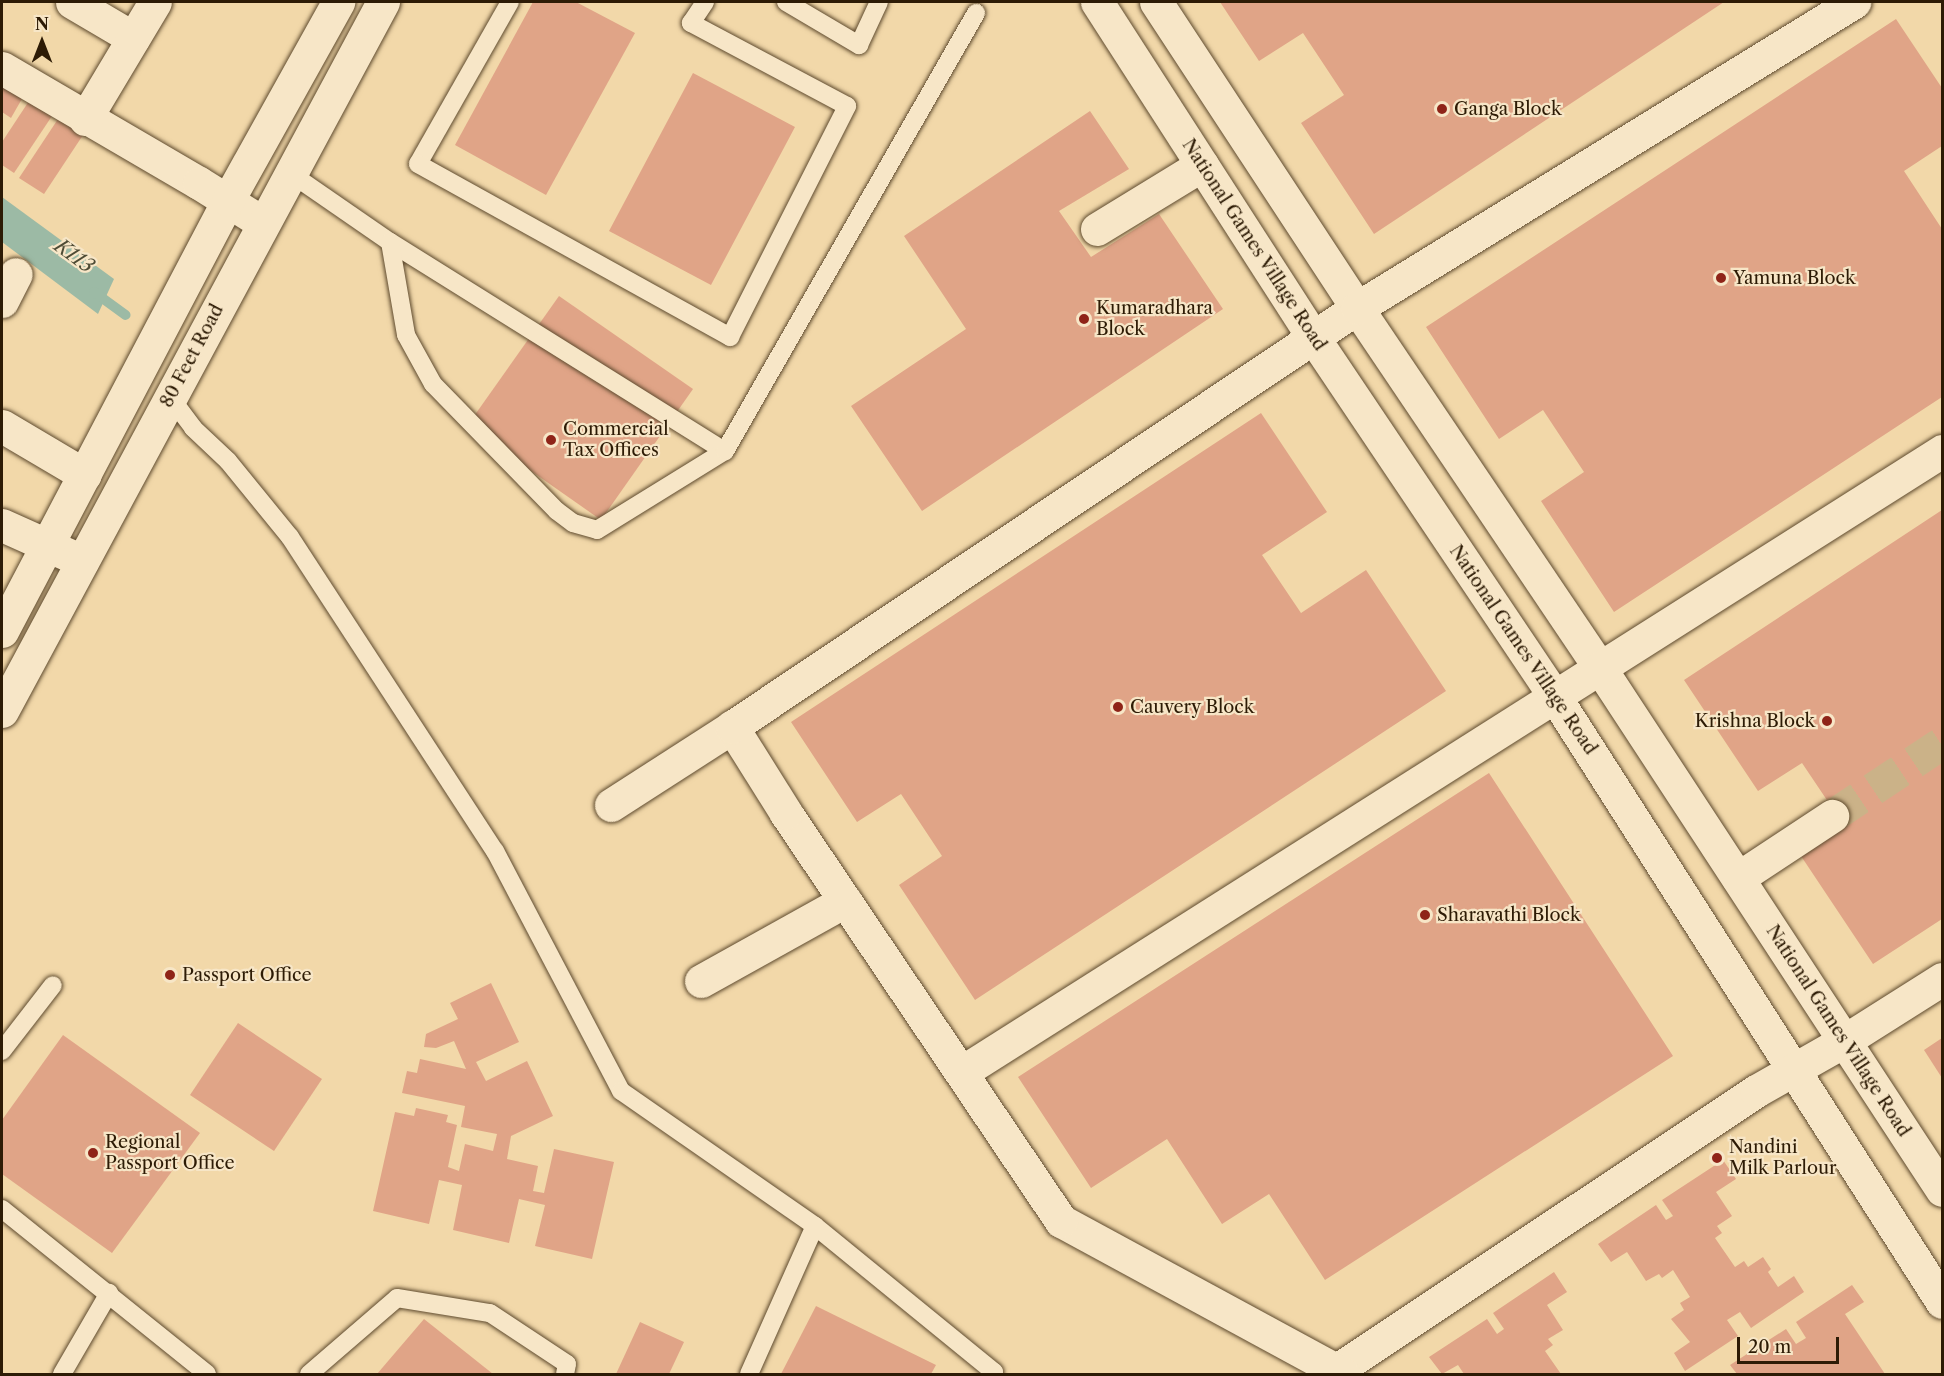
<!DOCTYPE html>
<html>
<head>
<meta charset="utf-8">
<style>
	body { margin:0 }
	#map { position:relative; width:1944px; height:1376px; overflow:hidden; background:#f2d8a9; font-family:"Libre Caslon Text",serif }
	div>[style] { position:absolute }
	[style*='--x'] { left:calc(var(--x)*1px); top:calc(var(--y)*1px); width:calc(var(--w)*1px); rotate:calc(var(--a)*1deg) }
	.water>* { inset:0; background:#9cbaa5 }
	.stream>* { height:10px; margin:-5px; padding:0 5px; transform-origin:5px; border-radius:5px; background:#9cbaa5 }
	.building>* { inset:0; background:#e0a487 }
	.minor-tunnel>* { height:33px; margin-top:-16.5px; transform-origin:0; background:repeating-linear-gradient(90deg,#cbb288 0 33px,transparent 0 49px) }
	.roads { filter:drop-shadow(0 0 2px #5e4a2e) drop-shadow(0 0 2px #5e4a2e) }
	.service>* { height:18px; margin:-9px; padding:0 9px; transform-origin:9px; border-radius:9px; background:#f7e6c7 }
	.minor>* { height:33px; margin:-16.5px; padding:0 16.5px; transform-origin:16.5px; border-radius:16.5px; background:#f7e6c7 }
	.secondary>* { height:33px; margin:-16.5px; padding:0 16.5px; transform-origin:16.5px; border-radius:16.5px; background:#f7e6c7 }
	.dots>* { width:16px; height:16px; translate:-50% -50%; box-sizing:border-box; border:3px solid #f7e6c7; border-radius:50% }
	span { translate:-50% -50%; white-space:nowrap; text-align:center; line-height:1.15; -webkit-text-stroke:4.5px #f7e6c7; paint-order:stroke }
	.poi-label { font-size:18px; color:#2d1b05 }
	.left { translate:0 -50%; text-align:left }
	.right { translate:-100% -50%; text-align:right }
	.street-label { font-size:18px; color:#2d1b05 }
	.water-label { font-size:20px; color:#4e4b35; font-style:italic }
	.frame { position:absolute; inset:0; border:3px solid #2d1b05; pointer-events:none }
	.north { position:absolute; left:12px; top:12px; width:60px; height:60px; -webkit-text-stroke:4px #f7e6c7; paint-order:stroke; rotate:0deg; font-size:16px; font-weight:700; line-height:24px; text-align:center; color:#2d1b05 }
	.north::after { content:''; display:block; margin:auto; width:21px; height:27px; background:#2d1b05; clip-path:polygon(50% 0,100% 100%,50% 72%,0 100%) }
	.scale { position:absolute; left:1737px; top:1337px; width:102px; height:27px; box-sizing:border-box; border:3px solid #2d1b05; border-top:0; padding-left:8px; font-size:18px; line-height:21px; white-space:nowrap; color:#2d1b05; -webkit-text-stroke:4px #f7e6c7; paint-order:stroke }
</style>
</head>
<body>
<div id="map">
	<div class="water">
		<div style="clip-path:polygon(2px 197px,114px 279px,98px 314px,2px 242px)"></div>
	</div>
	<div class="stream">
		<div style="--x:94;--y:292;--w:39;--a:36"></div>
	</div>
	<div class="building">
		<div style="clip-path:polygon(533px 2px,576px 2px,635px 33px,546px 195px,455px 145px)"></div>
		<div style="clip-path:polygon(1220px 2px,1724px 2px,1374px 234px,1301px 123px,1344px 95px,1303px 33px,1259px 61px)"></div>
		<div style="clip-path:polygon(1896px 19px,1942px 88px,1942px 146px,1904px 171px,1942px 229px,1942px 397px,1614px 612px,1541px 501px,1584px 472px,1543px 410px,1499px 439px,1426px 327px)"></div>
		<div style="clip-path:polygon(693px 73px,795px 127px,711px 285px,609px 231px)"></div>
		<div style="clip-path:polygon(2px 85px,23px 97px,11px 118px,2px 112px)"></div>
		<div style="clip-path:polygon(29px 101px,52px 116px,14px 173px,2px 165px,2px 142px)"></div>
		<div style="clip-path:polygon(1090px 111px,1129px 169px,1059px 211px,1091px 257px,1159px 214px,1223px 309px,922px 511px,851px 406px,966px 329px,904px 236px)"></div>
		<div style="clip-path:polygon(60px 116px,85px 132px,44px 194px,19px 178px)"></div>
		<div style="clip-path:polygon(559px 296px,693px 389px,601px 520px,467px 426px)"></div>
		<div style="clip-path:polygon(1261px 413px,1327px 512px,1262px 555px,1301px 613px,1366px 570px,1446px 691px,975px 1000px,899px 885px,942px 856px,901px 794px,857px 822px,791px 722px)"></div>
		<div style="clip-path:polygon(1942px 510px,1942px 919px,1873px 964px,1799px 853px,1843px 824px,1802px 763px,1758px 791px,1684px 680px)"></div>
		<div style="clip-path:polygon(1489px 773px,1673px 1056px,1325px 1280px,1269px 1194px,1222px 1224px,1167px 1139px,1091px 1188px,1018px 1077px)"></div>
		<div style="clip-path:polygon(491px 983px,519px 1042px,476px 1062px,486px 1081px,527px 1061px,553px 1116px,511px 1136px,507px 1159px,538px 1166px,533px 1191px,544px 1193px,554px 1149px,614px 1162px,592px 1259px,535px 1246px,545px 1205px,519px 1199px,509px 1243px,453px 1230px,462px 1185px,439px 1180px,429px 1224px,373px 1211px,395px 1112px,414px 1116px,416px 1108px,448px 1115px,446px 1122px,457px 1125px,448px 1167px,459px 1171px,465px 1144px,493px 1151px,497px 1134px,461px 1127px,465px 1106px,402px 1093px,407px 1071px,417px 1073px,420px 1059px,466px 1069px,454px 1041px,436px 1048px,424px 1047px,426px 1034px,458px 1019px,450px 1003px)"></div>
		<div style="clip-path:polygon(238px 1023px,322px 1079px,274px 1151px,190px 1095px)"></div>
		<div style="clip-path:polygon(63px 1035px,200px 1133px,112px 1253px,2px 1174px,2px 1120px)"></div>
		<div style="clip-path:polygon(1942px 1038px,1942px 1078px,1924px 1050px)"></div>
		<div style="clip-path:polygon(1723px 1160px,1736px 1179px,1716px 1192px,1732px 1216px,1717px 1226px,1722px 1233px,1715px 1238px,1735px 1267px,1744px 1261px,1748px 1267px,1763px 1257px,1771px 1269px,1768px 1272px,1778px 1287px,1794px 1276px,1804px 1292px,1751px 1328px,1740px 1312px,1727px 1320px,1738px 1336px,1685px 1371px,1674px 1353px,1690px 1342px,1671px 1319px,1684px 1310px,1680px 1303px,1690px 1297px,1673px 1270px,1662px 1278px,1659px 1274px,1646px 1281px,1627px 1252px,1611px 1262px,1598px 1244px,1656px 1205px,1666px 1220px,1673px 1216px,1662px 1200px)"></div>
		<div style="clip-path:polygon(1554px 1272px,1567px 1292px,1547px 1305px,1563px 1330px,1548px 1339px,1553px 1345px,1545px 1351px,1561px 1374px,1464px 1374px,1458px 1365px,1442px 1374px,1429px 1357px,1487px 1319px,1497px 1334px,1504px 1329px,1493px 1313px)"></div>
		<div style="clip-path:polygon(1852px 1285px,1864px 1302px,1845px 1314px,1885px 1374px,1737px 1374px,1730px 1365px,1786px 1329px,1796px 1344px,1806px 1338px,1796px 1322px)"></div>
		<div style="clip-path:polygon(816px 1306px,936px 1365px,931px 1374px,781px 1374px)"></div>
		<div style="clip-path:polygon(424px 1319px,493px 1374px,377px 1374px)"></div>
		<div style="clip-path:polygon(640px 1322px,684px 1342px,669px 1374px,616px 1374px)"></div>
	</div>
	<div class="minor-tunnel">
		<div style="--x:1832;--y:816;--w:132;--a:-33.6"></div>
	</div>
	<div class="roads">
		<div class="service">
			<div style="--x:510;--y:2;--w:186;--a:119.6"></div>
			<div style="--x:418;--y:164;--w:357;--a:29"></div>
			<div style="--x:730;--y:337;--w:259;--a:-63.1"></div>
			<div style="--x:847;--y:106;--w:177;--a:-152"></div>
			<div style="--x:691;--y:23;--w:25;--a:-56"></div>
			<div style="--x:786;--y:2;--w:85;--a:30.5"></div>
			<div style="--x:859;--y:45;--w:47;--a:-65.1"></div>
			<div style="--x:290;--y:173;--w:121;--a:34.6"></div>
			<div style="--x:390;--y:242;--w:395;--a:32"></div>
			<div style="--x:390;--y:242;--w:94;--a:80.2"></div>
			<div style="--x:406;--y:335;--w:56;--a:61.1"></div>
			<div style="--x:433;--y:384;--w:177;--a:45.7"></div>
			<div style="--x:557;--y:511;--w:20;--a:37"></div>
			<div style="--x:573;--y:523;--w:25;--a:16"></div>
			<div style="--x:597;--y:530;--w:150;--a:-31.7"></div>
			<div style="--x:725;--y:451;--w:505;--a:-60.18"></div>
			<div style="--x:170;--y:397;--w:39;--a:53"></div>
			<div style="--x:193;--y:428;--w:48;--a:43.3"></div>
			<div style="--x:228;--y:461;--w:98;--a:50.8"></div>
			<div style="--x:290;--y:537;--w:375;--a:56.9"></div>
			<div style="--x:495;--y:851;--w:271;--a:62.3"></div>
			<div style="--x:621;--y:1091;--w:236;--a:34.8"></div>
			<div style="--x:815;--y:1226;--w:231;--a:39.2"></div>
			<div style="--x:994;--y:1372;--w:2;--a:117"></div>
			<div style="--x:2;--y:1051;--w:83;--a:-52.3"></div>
			<div style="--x:2;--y:1209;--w:263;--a:38.8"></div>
			<div style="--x:62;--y:1374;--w:94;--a:-59.9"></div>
			<div style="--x:309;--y:1374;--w:116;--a:-40.8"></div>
			<div style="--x:397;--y:1298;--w:94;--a:9.2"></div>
			<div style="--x:490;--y:1313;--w:92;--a:33.5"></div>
			<div style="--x:567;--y:1364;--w:10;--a:101"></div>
			<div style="--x:749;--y:1374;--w:162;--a:-66"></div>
		</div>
		<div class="minor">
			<div style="--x:72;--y:2;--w:71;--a:30.5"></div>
			<div style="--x:1097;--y:2;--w:399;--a:57.2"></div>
			<div style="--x:1313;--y:337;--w:434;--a:56.1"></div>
			<div style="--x:1555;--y:697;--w:718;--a:57.39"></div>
			<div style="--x:1156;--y:2;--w:366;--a:56.7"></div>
			<div style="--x:1357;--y:308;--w:434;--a:56"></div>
			<div style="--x:1600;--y:668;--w:624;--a:56.77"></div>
			<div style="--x:2;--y:68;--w:228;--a:30.3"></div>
			<div style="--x:199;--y:183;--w:75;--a:32"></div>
			<div style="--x:85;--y:119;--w:136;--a:-59.1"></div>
			<div style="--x:1097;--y:229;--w:123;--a:-31.4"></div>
			<div style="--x:2;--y:301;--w:30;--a:-63"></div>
			<div style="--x:2;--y:426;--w:96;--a:30.6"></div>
			<div style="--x:2;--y:525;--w:88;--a:24.2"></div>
			<div style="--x:611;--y:805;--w:144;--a:-32.8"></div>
			<div style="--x:1738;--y:878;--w:113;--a:-33.4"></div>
			<div style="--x:701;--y:981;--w:165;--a:-29.1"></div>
			<div style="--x:962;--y:1072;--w:1160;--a:-32.36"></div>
			<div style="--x:1337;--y:1370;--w:503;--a:-33.66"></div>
			<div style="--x:1756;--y:1091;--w:101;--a:-29.6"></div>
			<div style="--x:1844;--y:1041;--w:116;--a:-32.3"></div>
			<div style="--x:1343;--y:1374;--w:321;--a:-151.5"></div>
			<div style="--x:1061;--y:1221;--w:492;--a:-124"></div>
			<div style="--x:786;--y:813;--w:102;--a:-122.1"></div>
			<div style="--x:732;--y:727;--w:752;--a:-33.84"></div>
			<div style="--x:1357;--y:308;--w:584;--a:-31.62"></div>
		</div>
		<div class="secondary">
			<div style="--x:2;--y:631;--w:487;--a:-62.3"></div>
			<div style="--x:228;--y:200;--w:227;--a:-60.9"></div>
			<div style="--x:2;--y:711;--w:805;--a:-61.75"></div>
		</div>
	</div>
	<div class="dots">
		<div style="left:1442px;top:109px;background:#8f2418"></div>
		<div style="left:1721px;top:278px;background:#8f2418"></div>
		<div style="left:1084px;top:319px;background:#8f2418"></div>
		<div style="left:551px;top:440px;background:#8f2418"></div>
		<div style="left:1118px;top:707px;background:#8f2418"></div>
		<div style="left:1827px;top:721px;background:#8f2418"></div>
		<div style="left:1425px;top:915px;background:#8f2418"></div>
		<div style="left:170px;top:975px;background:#8f2418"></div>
		<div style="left:93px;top:1153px;background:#8f2418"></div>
		<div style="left:1717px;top:1158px;background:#8f2418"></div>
	</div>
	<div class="poi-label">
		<span class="left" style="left:1454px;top:109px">Ganga Block</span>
		<span class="left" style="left:1733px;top:278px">Yamuna Block</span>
		<span class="left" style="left:1096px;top:319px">Kumaradhara<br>Block</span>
		<span class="left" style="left:563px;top:440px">Commercial<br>Tax Offices</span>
		<span class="left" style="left:1130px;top:707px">Cauvery Block</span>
		<span class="right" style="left:1815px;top:721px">Krishna Block</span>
		<span class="left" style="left:1437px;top:915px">Sharavathi Block</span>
		<span class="left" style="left:182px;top:975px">Passport Office</span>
		<span class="left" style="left:105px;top:1153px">Regional<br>Passport Office</span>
		<span class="left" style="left:1729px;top:1158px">Nandini<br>Milk Parlour</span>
	</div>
	<div class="street-label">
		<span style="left:1254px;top:245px;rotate:57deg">National Games Village Road</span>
		<span style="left:192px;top:356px;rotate:-62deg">80 Feet Road</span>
		<span style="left:1523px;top:650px;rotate:56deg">National Games Village Road</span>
		<span style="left:1838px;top:1031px;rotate:57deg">National Games Village Road</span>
	</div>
	<div class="water-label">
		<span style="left:74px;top:256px;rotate:36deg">K113</span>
	</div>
	<div class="frame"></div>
	<div class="north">N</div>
	<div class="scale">20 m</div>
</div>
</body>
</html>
